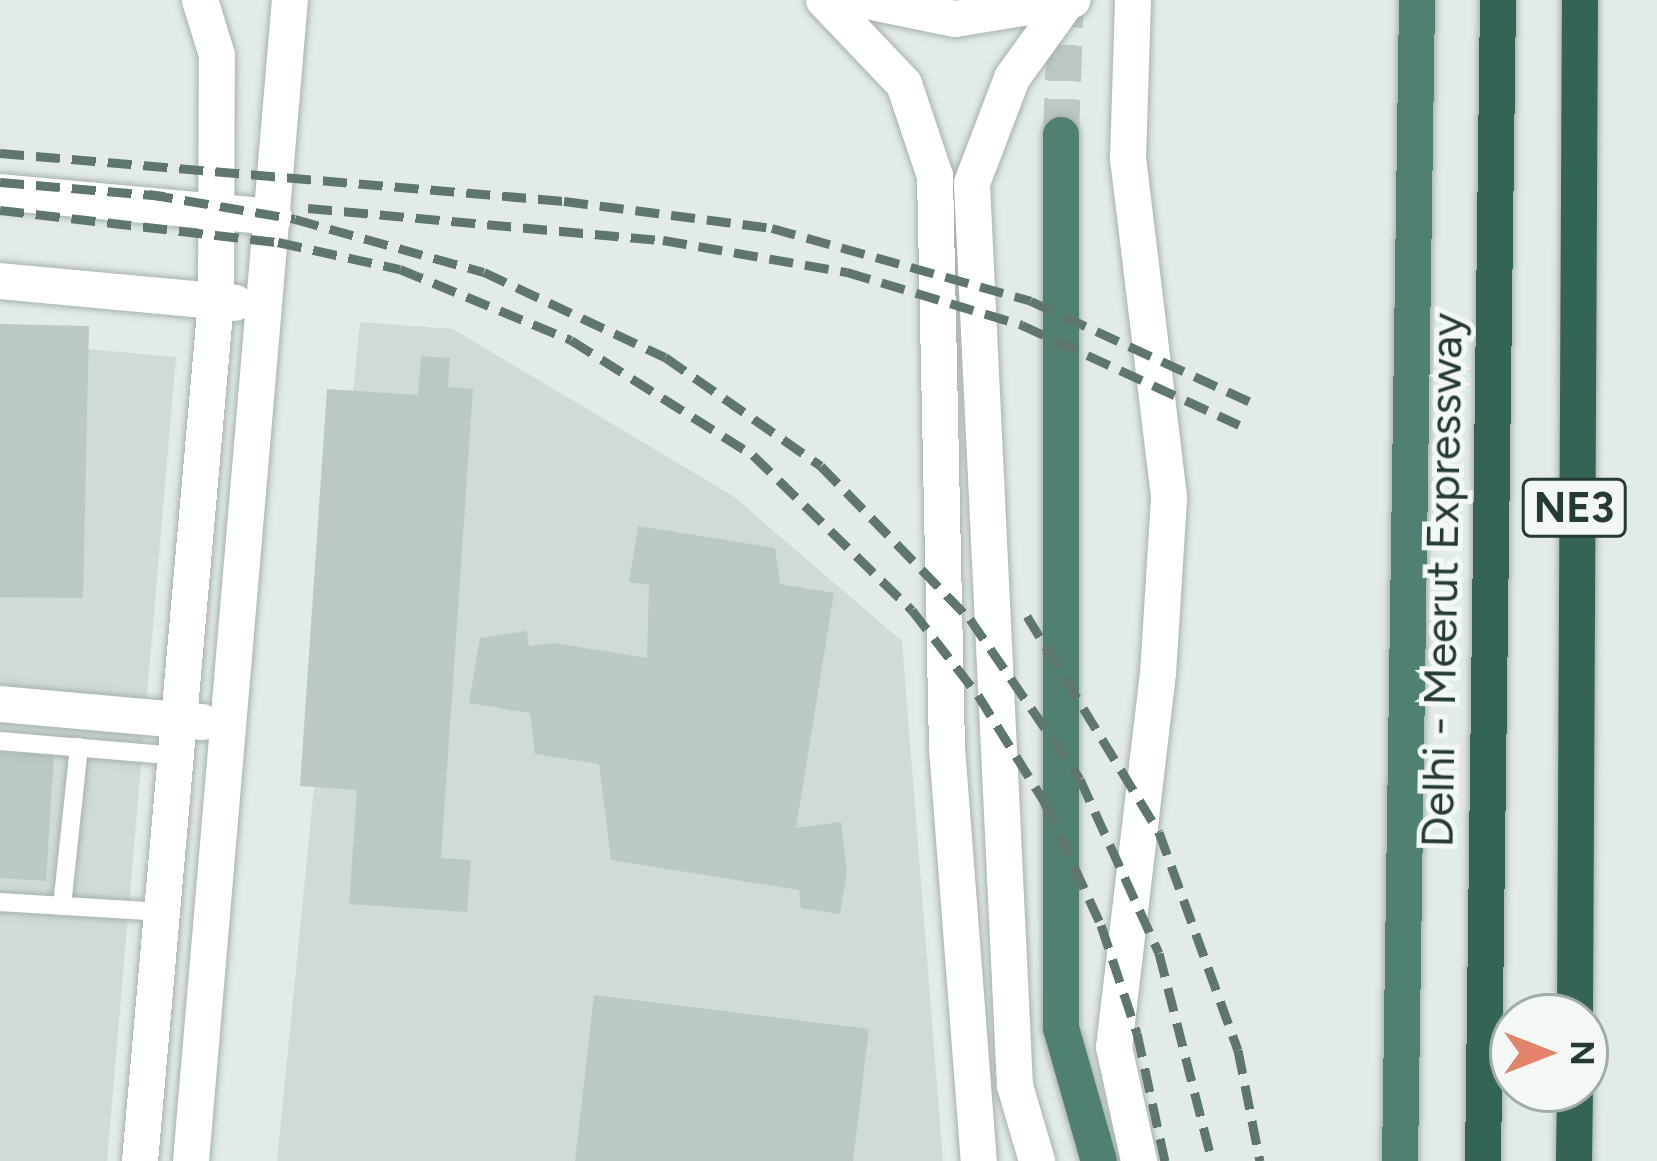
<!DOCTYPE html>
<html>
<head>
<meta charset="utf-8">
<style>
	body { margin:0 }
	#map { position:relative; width:1657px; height:1161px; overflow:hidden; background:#e3ebe7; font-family:Figtree,sans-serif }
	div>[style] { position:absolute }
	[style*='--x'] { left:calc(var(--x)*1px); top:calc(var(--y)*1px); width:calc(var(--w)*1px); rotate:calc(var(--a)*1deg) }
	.built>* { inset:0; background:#d1dbd6 }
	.building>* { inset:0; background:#bcc8c3 }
	.trunk-tunnel>* { height:36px; margin-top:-18px; transform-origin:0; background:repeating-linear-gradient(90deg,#bdc8c3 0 36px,transparent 0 54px) }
	.roads { filter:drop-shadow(0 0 3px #a6b2ae) drop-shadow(0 0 3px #a6b2ae) }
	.service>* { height:18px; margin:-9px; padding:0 9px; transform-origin:9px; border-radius:9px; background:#fff }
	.minor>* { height:36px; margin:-18px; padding:0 18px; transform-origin:18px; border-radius:18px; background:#fff }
	.tertiary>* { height:36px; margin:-18px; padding:0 18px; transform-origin:18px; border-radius:18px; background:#fff }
	.secondary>* { height:36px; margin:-18px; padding:0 18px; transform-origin:18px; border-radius:18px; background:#fff }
	.trunk>* { height:36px; margin:-18px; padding:0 18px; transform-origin:18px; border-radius:18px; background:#508073 }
	.motorway>* { height:36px; margin:-18px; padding:0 18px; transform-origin:18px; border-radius:18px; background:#346358 }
	.rail>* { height:9px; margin-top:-4.5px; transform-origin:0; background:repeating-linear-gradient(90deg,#5f766f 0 24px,transparent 0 36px) }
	span { translate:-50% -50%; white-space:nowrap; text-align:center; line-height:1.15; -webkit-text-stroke:10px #f3f8f5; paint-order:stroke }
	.shield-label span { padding:3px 9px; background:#f3f8f5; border:3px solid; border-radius:9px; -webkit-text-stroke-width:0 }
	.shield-label { font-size:42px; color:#253a34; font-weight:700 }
	.street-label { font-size:45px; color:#253a34 }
	.north { position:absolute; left:1489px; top:993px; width:120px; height:120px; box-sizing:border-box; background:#f3f8f5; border:3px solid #a1aca8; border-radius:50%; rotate:90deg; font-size:33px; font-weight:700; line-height:48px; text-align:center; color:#253a34 }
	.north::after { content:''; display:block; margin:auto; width:42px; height:54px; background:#e2846a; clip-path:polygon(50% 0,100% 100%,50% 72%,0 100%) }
</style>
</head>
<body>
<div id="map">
	<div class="built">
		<div style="clip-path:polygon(360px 322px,453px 329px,733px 496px,902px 641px,943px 1161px,277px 1161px)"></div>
		<div style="clip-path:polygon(0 341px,176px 357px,107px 1161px,0 1161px)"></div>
	</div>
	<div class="building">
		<div style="clip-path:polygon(0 324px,89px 326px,83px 598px,0 597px)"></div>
		<div style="clip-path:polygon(421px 356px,450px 358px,448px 387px,473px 389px,441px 858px,471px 860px,467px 912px,349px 904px,357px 790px,300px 786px,327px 389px,418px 395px)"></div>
		<div style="clip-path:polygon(638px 526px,775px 548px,780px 584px,834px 593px,796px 828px,841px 822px,847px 871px,840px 914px,801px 908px,799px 890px,611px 860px,599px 764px,535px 754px,530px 713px,469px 703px,480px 638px,527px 631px,529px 646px,554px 643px,647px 658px,649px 585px,629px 582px)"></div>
		<div style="clip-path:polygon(0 752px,54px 755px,46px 881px,0 878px)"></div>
		<div style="clip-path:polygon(594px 995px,869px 1029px,853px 1161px,575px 1161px)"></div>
	</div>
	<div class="trunk-tunnel">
		<div style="--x:1061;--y:135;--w:135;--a:-87.9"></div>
	</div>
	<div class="roads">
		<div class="service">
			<div style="--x:0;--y:741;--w:178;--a:4.8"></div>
			<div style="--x:0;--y:902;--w:163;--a:3.5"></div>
			<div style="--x:62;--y:906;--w:160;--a:-83.9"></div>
		</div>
		<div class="minor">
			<div style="--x:1133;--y:0;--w:158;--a:91.8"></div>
			<div style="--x:1128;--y:158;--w:343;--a:83.1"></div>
			<div style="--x:1169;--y:499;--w:174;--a:93.6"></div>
			<div style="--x:1158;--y:673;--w:377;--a:96.7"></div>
			<div style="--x:1114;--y:1047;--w:117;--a:77.6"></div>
			<div style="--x:0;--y:192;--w:275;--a:5.2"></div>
			<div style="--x:0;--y:281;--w:236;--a:5.3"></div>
			<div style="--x:0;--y:704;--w:203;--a:5.1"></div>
			<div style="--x:140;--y:1161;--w:863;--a:-84.95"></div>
			<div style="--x:216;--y:301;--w:246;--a:-89.8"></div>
			<div style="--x:217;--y:55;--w:58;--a:-107.2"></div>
			<div style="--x:191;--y:1161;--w:1165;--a:-85.13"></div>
		</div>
		<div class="tertiary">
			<div style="--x:824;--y:0;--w:116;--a:46.4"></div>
			<div style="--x:904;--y:84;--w:97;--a:71.4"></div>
			<div style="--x:935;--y:176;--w:572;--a:88.8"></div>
			<div style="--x:947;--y:748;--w:414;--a:85.6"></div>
			<div style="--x:1037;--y:1161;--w:78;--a:-106.3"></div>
			<div style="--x:1015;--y:1086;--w:904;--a:-92.73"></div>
			<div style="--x:972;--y:183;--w:112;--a:-69.1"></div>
			<div style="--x:1012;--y:78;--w:92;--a:-54.2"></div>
		</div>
		<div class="secondary">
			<div style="--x:863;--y:0;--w:94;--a:11.7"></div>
			<div style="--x:955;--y:19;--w:119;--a:-9.2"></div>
		</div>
		<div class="trunk">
			<div style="--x:1061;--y:135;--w:893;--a:90"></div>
			<div style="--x:1061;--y:1028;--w:138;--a:74.1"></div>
			<div style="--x:1400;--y:1161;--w:1161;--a:-89.16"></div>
		</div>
		<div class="motorway">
			<div style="--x:1575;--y:1017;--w:1017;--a:-89.72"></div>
			<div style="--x:1483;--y:1161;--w:1161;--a:-89.26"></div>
			<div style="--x:1574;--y:1161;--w:72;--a:-89.2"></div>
		</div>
	</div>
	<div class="rail">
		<div style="--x:0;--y:153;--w:566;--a:4.86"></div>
		<div style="--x:564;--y:201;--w:210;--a:7.4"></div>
		<div style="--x:772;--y:228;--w:269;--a:15.7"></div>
		<div style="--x:1031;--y:301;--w:242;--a:24.7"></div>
		<div style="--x:0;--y:182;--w:165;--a:4.9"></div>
		<div style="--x:149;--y:194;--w:148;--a:9.7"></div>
		<div style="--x:295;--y:219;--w:196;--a:15.7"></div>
		<div style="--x:484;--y:272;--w:200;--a:25.2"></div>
		<div style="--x:665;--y:357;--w:190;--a:34.9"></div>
		<div style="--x:821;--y:466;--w:214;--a:45.8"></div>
		<div style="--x:970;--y:619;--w:194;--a:55.5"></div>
		<div style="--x:1080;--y:779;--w:191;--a:65.6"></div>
		<div style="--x:1159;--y:953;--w:215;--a:75.7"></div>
		<div style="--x:308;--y:208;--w:356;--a:5.2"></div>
		<div style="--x:663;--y:240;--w:187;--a:9.9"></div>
		<div style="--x:847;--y:272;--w:183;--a:16.8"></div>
		<div style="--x:1022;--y:325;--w:239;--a:24.7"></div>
		<div style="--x:0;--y:210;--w:280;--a:6.6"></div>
		<div style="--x:278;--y:242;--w:125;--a:12.5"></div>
		<div style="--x:400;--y:269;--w:185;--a:22.5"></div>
		<div style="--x:571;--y:340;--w:215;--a:32.3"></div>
		<div style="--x:753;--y:455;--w:222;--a:44.3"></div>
		<div style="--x:912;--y:610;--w:108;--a:52.2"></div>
		<div style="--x:978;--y:695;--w:125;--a:58.1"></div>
		<div style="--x:1044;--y:801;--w:136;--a:65.3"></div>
		<div style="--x:1101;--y:925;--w:114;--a:71.6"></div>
		<div style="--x:1137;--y:1033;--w:131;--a:77.7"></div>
		<div style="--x:1027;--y:616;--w:253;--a:58.6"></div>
		<div style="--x:1159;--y:832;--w:232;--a:70.1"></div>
		<div style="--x:1238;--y:1050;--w:113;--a:78.8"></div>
	</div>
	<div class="shield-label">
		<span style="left:1574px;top:508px">NE3</span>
	</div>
	<div class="street-label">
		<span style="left:1442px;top:580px;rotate:-89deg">Delhi - Meerut Expressway</span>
	</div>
	<div class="north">N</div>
</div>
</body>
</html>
